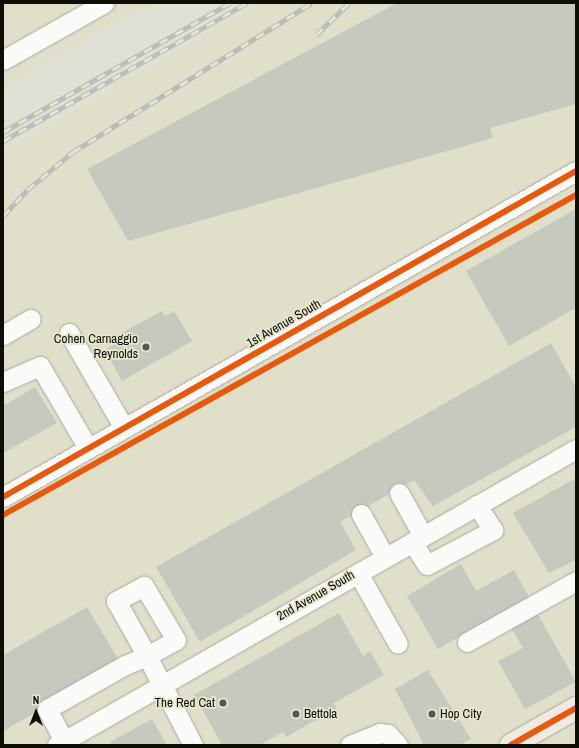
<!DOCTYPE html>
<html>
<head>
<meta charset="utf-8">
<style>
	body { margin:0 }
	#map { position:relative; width:579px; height:748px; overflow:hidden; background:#e0e0d4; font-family:"Archivo Narrow",sans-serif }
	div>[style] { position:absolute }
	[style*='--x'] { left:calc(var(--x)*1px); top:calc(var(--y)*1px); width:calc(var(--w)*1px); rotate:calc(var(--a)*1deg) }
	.built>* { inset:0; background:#e0dfc9 }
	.building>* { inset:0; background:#c6cabe }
	.roads { filter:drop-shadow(0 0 1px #ababa1) drop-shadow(0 0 1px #ababa1) }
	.minor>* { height:19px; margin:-9.5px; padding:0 9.5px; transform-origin:9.5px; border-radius:9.5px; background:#fafaf9 }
	.major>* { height:22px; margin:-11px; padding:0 11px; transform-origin:11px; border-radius:11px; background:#efebe2 }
	.rail>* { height:4.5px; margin-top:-2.25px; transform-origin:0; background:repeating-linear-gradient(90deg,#e6e5ce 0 9px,#bbbbb9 0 18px); box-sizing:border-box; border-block:1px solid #bbbbb9 }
	.cycleway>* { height:6px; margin:-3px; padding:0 3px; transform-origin:3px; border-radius:3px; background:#e8590c }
	.dots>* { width:11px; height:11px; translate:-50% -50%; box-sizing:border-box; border:2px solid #e6e5ce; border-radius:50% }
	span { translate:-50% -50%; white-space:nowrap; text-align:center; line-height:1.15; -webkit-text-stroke:3.5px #e6e5ce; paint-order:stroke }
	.street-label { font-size:13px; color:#0e0d06 }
	.poi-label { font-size:13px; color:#0e0d06 }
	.right { translate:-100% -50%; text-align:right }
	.left { translate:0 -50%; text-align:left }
	.frame { position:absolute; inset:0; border:4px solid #0e0d06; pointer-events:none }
	.north { position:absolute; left:16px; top:692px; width:40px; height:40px; -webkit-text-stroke:3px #e6e5ce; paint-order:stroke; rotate:0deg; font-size:11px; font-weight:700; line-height:16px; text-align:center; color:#0e0d06 }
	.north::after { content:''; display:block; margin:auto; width:14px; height:18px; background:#0e0d06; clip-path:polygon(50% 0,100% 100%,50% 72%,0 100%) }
</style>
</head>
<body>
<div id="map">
	<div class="built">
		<div style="clip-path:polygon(3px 3px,153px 3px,3px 88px)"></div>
		<div style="clip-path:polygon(259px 3px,576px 3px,576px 745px,3px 745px,3px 151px)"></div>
	</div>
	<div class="building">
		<div style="clip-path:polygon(397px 3px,576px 3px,576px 104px,490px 128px,493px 138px,128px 241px,87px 169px)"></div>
		<div style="clip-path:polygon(576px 209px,576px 308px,509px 346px,466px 271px)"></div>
		<div style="clip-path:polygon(162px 311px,165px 316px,174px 311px,192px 341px,122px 381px,105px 350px,115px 344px,112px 338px)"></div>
		<div style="clip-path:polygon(551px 343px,576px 387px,576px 427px,433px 506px,414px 480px,340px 522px,356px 550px,200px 642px,156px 567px)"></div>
		<div style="clip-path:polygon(35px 387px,57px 423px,3px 453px,3px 406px)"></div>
		<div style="clip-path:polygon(576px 478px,576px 560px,549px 573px,513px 513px)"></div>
		<div style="clip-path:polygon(461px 564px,476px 591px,514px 570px,529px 597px,438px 649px,407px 596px)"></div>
		<div style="clip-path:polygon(87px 607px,121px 664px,3px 731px,3px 655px)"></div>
		<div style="clip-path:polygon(536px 611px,576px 682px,525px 709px,498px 661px,523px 648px,510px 626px)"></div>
		<div style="clip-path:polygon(339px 613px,363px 656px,370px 651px,384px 675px,334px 703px,337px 708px,286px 737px,283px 732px,260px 745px,222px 745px,194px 695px)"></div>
		<div style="clip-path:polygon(428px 670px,471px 739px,460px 745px,424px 745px,395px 689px)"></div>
		<div style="clip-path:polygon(152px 719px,167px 745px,112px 745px,110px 742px)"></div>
	</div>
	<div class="roads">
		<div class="minor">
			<div style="--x:3;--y:60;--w:116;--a:-29.4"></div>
			<div style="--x:69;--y:333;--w:110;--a:59.9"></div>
			<div style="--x:3;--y:335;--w:32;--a:-30"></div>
			<div style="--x:3;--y:382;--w:40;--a:-23.4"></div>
			<div style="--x:40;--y:366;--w:95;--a:59.7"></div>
			<div style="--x:399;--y:493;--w:49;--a:60.8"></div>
			<div style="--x:3;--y:497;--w:659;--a:-29.64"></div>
			<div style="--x:361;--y:514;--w:49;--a:60.8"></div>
			<div style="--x:412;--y:542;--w:27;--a:57"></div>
			<div style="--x:427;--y:565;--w:75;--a:-27.9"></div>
			<div style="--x:493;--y:530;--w:30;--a:-123"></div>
			<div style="--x:358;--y:573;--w:81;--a:60.6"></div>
			<div style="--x:467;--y:642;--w:125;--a:-29.2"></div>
			<div style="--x:64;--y:741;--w:36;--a:-118"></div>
			<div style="--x:47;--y:709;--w:90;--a:-29.4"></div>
			<div style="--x:125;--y:665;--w:24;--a:-22"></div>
			<div style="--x:147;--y:656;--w:33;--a:-29"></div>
			<div style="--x:176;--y:640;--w:63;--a:-120.7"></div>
			<div style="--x:144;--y:586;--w:32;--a:152"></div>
			<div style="--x:116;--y:601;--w:63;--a:60.6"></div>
			<div style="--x:147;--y:656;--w:100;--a:62.7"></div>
			<div style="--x:57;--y:745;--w:597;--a:-29.7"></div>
			<div style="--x:350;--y:745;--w:32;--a:-22"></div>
			<div style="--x:380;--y:733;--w:8;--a:7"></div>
			<div style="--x:388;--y:734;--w:15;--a:48"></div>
		</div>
		<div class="major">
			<div style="--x:511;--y:745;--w:75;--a:-29.6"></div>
		</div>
	</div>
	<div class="rail">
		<div style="--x:316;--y:35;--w:46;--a:-44.1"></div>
		<div style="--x:3;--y:132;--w:261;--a:-29.6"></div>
		<div style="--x:3;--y:141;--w:280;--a:-29.5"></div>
		<div style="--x:3;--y:216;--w:35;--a:-47"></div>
		<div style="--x:27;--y:190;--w:60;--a:-39.6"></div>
		<div style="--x:73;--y:152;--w:281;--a:-32"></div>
	</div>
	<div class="cycleway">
		<div style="--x:3;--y:497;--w:659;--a:-29.64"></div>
		<div style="--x:3;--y:515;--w:656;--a:-29.18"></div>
		<div style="--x:511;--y:745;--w:75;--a:-29.6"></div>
	</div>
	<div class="dots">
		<div style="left:146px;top:347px;background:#58574e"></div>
		<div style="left:223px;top:703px;background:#58574e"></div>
		<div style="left:296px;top:714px;background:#58574e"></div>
		<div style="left:432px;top:714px;background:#58574e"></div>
	</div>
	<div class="street-label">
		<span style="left:284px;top:324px;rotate:-30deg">1st Avenue South</span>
		<span style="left:316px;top:596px;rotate:-30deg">2nd Avenue South</span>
	</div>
	<div class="poi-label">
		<span class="right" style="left:138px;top:347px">Cohen Carnaggio<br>Reynolds</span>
		<span class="right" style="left:215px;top:703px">The Red Cat</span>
		<span class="left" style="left:304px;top:714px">Bettola</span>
		<span class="left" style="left:440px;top:714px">Hop City</span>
	</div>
	<div class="frame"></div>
	<div class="north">N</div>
</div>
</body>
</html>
